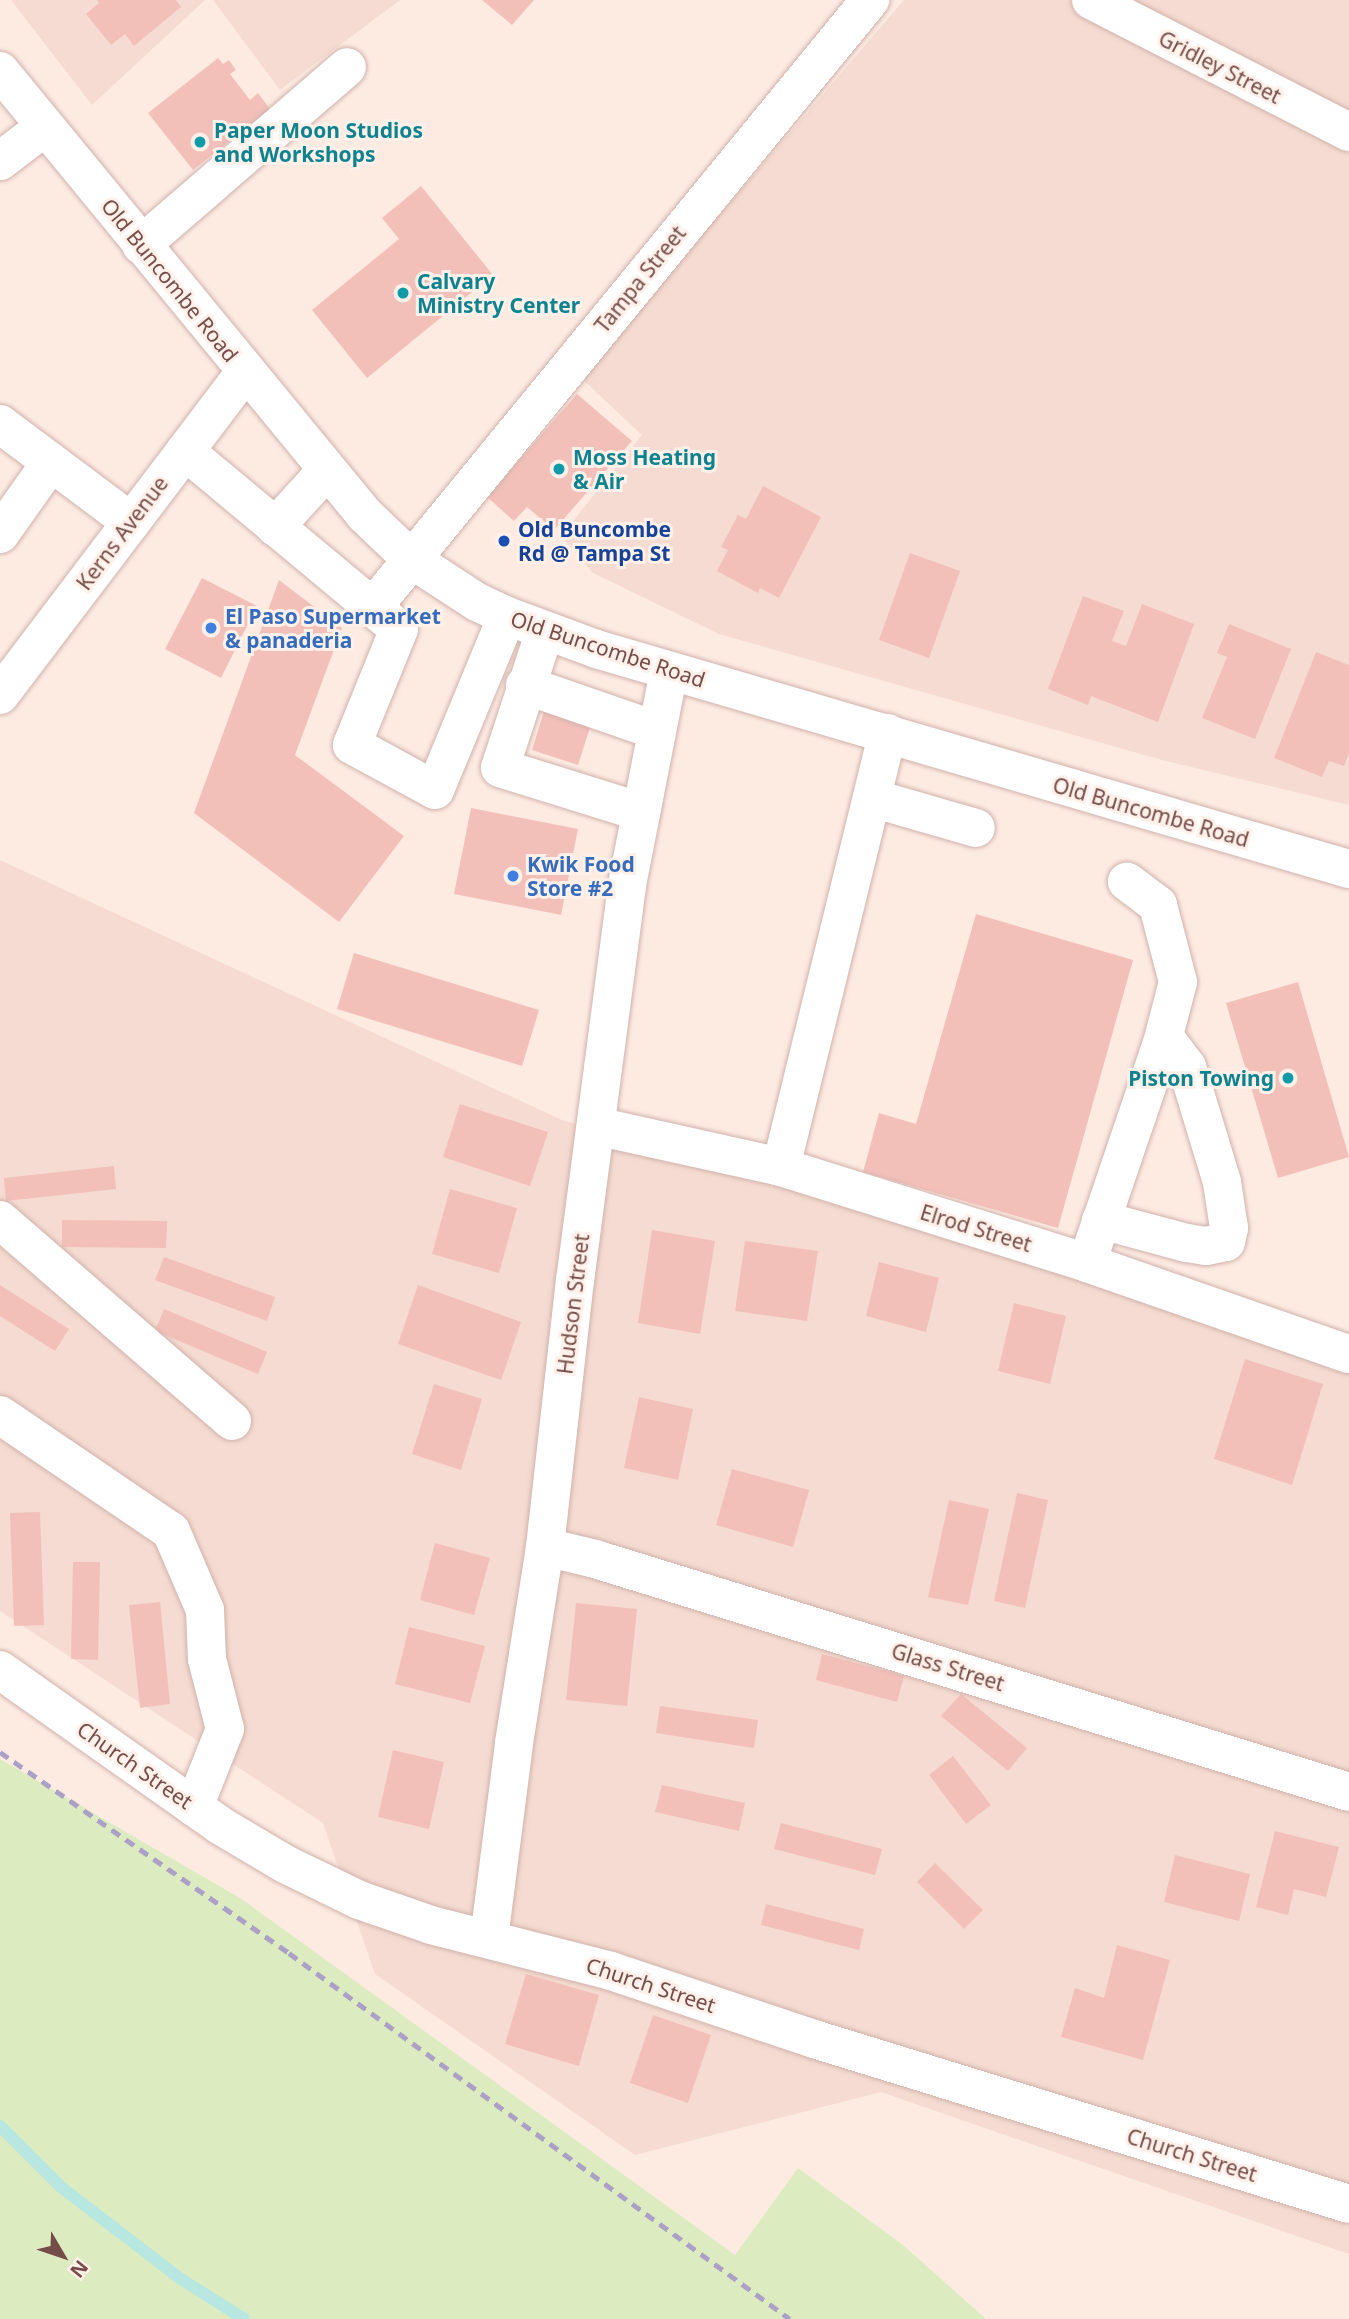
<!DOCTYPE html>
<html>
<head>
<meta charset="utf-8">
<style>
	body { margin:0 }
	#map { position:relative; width:1349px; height:2319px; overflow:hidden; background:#fdebe2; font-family:"Noto Sans",sans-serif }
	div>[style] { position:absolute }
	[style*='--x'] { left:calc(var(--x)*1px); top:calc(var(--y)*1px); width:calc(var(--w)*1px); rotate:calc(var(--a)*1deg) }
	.residential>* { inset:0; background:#f5dbd1 }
	.green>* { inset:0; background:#ddebc1 }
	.stream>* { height:12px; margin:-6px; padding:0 6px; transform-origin:6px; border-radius:6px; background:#b7e7e0 }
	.building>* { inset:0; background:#f3c0b9 }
	.roads { filter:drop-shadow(0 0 2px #d0b2ac) drop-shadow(0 0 2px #d0b2ac) }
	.minor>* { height:38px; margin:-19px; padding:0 19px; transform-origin:19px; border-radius:19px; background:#fff }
	.rail>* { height:5px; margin-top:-2.5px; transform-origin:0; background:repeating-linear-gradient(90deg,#aba1c6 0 10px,transparent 0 17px) }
	.dots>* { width:19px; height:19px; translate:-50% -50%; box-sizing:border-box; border:4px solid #fff0e9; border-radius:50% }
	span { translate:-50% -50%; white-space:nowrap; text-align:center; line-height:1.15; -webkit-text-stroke:6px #fff0e9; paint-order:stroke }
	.street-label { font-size:21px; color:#754c48 }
	.culture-label { font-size:21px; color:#0d838f; font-weight:700 }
	.left { translate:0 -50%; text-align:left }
	.right { translate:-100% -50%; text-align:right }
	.transit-label { font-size:21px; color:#164399; font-weight:700 }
	.shop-label { font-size:21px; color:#366cbe; font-weight:700 }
	.north { position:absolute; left:28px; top:2221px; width:70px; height:70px; -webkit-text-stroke:5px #fff0e9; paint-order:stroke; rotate:129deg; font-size:19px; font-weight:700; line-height:28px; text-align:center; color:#754c48 }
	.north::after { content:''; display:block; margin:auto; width:24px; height:32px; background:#754c48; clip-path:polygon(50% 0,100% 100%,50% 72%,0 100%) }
</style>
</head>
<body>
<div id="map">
	<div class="residential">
		<div style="clip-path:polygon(11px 0,205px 0,92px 105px)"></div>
		<div style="clip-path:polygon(213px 0,400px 0,280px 90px)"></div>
		<div style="clip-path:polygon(904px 0,1349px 0,1349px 805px,1162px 760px,719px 634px,593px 573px,561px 536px,642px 435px,580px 377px)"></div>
		<div style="clip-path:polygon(0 860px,562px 1120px,1349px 1341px,1349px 2254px,881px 2092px,635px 2155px,375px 1974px,323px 1823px,0 1611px)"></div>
	</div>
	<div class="green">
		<div style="clip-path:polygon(0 1759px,240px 1898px,735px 2255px,798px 2168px,903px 2245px,986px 2319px,0 2319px)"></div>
	</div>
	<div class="stream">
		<div style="--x:0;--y:2126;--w:86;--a:45"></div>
		<div style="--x:61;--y:2187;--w:151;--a:37.5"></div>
		<div style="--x:181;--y:2279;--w:75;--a:32.4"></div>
	</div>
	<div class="building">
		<div style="clip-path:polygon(97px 0,176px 0,181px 7px,134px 46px,125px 34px,111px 45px,86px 14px,99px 3px)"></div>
		<div style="clip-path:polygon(482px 0,534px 0,512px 25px)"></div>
		<div style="clip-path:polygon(218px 58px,223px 64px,229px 60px,236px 70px,230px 74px,250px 100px,258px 93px,270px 109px,193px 170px,148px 113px)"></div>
		<div style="clip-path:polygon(421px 186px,493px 275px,367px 378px,312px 310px,399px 239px,382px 218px)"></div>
		<div style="clip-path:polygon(577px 394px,632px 441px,554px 530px,527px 507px,514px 521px,487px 497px)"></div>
		<div style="clip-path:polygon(763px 486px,821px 517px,779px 598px,760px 588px,758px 593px,717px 571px,728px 550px,721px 547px,738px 515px,746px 519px)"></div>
		<div style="clip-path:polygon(910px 553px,960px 571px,929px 658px,879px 640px)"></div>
		<div style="clip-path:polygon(202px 578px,257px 606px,221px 678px,165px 649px)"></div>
		<div style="clip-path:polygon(279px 580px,342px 628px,295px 755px,404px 836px,339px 922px,194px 813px)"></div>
		<div style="clip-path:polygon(1083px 596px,1124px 611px,1112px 641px,1126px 646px,1142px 604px,1194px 624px,1158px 722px,1091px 696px,1088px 705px,1048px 689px)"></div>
		<div style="clip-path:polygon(1229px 624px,1291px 649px,1255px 739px,1202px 718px,1227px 657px,1217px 653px)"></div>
		<div style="clip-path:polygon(1316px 652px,1349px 665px,1349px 753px,1344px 766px,1329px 761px,1322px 777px,1274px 758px)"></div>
		<div style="clip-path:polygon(546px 705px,592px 721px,578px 765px,532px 750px)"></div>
		<div style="clip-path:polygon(471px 808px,578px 829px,561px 915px,454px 894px)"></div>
		<div style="clip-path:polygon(976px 914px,1133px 960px,1058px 1228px,863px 1172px,879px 1113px,916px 1124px)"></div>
		<div style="clip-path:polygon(354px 953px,539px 1010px,522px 1066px,337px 1009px)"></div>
		<div style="clip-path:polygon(1298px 982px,1349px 1157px,1278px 1178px,1226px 1003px)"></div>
		<div style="clip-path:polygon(460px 1104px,548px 1132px,530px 1186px,443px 1157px)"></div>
		<div style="clip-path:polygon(114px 1166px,116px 1189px,6px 1201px,4px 1178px)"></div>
		<div style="clip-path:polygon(450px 1189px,517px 1208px,499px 1273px,432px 1254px)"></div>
		<div style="clip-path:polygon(62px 1220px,167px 1221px,166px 1248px,62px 1247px)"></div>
		<div style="clip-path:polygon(652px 1230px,715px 1241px,700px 1334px,638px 1323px)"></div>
		<div style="clip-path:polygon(745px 1241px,818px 1251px,807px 1321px,735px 1311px)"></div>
		<div style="clip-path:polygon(164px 1257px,275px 1297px,267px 1321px,155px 1280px)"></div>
		<div style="clip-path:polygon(879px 1262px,939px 1278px,926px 1332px,866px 1316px)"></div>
		<div style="clip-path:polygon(0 1285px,69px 1329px,55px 1351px,0 1316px)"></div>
		<div style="clip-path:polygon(418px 1285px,521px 1322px,501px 1380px,398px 1344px)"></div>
		<div style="clip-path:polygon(1014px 1303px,1066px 1316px,1050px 1384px,998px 1371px)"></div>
		<div style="clip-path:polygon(164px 1309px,267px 1352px,258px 1374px,155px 1331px)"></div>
		<div style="clip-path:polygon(1245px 1359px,1323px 1384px,1292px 1485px,1214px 1459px)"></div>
		<div style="clip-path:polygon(434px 1384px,482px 1399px,461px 1470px,412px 1454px)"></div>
		<div style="clip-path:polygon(639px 1397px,693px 1409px,678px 1480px,624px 1468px)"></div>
		<div style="clip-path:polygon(732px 1469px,809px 1490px,793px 1547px,716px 1525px)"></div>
		<div style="clip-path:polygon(1017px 1493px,1048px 1500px,1025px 1608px,994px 1601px)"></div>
		<div style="clip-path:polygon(949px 1500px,989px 1509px,968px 1605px,928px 1597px)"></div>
		<div style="clip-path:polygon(40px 1512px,44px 1625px,14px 1626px,10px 1513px)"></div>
		<div style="clip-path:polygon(435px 1543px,490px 1558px,474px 1615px,420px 1600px)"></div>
		<div style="clip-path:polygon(73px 1562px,100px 1562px,98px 1660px,71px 1659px)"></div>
		<div style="clip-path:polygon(160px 1602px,170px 1704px,140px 1708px,129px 1605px)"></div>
		<div style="clip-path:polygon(576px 1603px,637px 1609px,627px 1706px,566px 1700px)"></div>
		<div style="clip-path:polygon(409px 1627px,485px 1646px,470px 1703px,395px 1684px)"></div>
		<div style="clip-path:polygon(822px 1654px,904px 1676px,897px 1702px,816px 1680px)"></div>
		<div style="clip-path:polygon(961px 1694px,1027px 1748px,1008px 1771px,941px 1716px)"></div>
		<div style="clip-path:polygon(660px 1706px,758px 1720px,754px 1748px,656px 1733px)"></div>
		<div style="clip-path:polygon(393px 1750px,444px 1762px,429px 1829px,378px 1817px)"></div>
		<div style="clip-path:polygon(953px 1756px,991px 1805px,966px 1824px,929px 1775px)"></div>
		<div style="clip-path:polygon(662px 1785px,745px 1803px,739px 1831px,655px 1812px)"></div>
		<div style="clip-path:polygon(781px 1823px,882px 1849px,875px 1875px,774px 1849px)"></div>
		<div style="clip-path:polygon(1275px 1831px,1339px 1847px,1326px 1897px,1294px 1889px,1288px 1915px,1256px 1907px)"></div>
		<div style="clip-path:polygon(1175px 1855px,1250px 1874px,1239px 1921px,1164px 1902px)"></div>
		<div style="clip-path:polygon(935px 1863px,983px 1910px,964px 1929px,917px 1882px)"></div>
		<div style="clip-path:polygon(766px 1904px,864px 1929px,859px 1950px,761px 1925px)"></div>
		<div style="clip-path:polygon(1117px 1945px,1170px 1960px,1143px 2060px,1061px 2037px,1075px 1988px,1104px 1998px)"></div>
		<div style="clip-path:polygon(526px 1974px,599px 1995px,579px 2066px,505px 2044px)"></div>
		<div style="clip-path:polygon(653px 2015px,711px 2035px,688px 2103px,630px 2083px)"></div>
	</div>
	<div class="roads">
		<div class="minor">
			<div style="--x:1091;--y:0;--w:290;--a:27.1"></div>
			<div style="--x:0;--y:71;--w:575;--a:50.58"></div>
			<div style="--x:365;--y:515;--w:64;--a:43.7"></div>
			<div style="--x:411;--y:559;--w:79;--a:33.1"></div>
			<div style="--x:477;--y:602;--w:33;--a:25"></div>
			<div style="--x:507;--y:616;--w:95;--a:20.3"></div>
			<div style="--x:596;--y:649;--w:784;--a:16.29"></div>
			<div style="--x:0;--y:161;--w:56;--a:-37.1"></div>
			<div style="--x:141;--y:245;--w:272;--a:-40.8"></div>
			<div style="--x:0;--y:424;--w:164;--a:36.8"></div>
			<div style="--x:185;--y:451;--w:278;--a:39.8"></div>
			<div style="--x:399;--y:629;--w:125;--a:112.1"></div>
			<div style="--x:352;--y:745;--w:94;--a:28.5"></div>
			<div style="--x:435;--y:790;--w:188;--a:-67.5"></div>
			<div style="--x:275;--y:527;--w:77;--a:-47.6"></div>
			<div style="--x:0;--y:534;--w:88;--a:-54.7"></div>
			<div style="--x:373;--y:607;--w:785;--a:-50.69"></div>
			<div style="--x:545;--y:631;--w:144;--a:108.2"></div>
			<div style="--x:500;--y:768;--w:148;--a:17.3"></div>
			<div style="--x:525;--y:685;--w:138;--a:19.1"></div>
			<div style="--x:0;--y:695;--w:405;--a:-52.8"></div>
			<div style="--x:872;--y:798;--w:108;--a:16.1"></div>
			<div style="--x:596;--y:1126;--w:189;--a:12.5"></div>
			<div style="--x:781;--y:1167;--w:321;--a:17.4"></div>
			<div style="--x:1087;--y:1263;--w:277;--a:19.2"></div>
			<div style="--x:781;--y:1167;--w:447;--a:-76.2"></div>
			<div style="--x:0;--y:1220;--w:307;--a:40.9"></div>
			<div style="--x:1101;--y:1220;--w:89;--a:15"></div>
			<div style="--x:1187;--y:1243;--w:19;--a:9"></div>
			<div style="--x:1206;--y:1246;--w:20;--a:-11"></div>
			<div style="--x:1226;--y:1242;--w:14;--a:-78"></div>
			<div style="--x:1229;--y:1228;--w:47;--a:-98.7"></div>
			<div style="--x:1222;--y:1182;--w:120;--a:-106.9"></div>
			<div style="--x:1187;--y:1067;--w:38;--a:-127"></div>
			<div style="--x:1087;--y:1263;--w:232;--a:-71.2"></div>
			<div style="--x:1162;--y:1043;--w:63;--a:-75.3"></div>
			<div style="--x:1178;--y:982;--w:80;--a:-104.6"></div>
			<div style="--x:1158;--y:905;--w:39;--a:-143"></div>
			<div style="--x:0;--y:1415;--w:207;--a:34.2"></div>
			<div style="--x:171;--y:1531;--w:86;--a:66.7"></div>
			<div style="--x:205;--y:1610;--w:49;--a:87.7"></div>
			<div style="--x:207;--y:1659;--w:72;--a:75.6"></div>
			<div style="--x:225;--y:1729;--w:84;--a:111.7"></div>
			<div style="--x:545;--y:1547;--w:51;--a:13.5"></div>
			<div style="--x:595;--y:1559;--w:789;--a:17.17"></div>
			<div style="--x:0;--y:1670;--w:271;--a:35.2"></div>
			<div style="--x:221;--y:1826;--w:74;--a:30.7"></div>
			<div style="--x:285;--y:1864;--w:82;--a:25.9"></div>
			<div style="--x:359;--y:1900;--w:76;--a:19.1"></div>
			<div style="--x:431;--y:1925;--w:186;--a:14.3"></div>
			<div style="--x:611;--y:1971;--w:214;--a:18.5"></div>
			<div style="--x:814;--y:2039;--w:560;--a:17.14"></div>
			<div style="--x:489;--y:1939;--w:198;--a:-82.7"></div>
			<div style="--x:514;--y:1743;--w:198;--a:-81"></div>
			<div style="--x:545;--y:1547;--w:268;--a:-83.6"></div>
			<div style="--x:575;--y:1281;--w:399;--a:-82.5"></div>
			<div style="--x:627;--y:885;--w:218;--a:-78.9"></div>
		</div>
	</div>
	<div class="rail">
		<div style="--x:0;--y:1752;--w:352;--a:34.8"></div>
		<div style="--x:289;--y:1953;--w:620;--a:36.15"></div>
	</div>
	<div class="dots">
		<div style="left:200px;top:142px;background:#0f9aa8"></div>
		<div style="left:403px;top:293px;background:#0f9aa8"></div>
		<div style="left:559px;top:469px;background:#0f9aa8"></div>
		<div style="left:504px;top:541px;background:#1a4fb4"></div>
		<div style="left:211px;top:628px;background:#3f7fe0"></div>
		<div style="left:513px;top:876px;background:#3f7fe0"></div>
		<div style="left:1288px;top:1078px;background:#0f9aa8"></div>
	</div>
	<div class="street-label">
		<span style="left:1220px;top:67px;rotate:27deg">Gridley Street</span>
		<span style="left:640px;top:279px;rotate:-51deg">Tampa Street</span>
		<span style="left:170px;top:280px;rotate:51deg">Old Buncombe Road</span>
		<span style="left:122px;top:533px;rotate:-53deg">Kerns Avenue</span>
		<span style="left:608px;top:649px;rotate:18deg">Old Buncombe Road</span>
		<span style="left:1151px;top:812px;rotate:16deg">Old Buncombe Road</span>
		<span style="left:976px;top:1228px;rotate:17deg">Elrod Street</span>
		<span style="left:573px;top:1304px;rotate:-83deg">Hudson Street</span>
		<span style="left:948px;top:1667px;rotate:17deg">Glass Street</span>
		<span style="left:135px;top:1765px;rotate:35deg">Church Street</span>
		<span style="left:651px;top:1985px;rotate:18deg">Church Street</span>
		<span style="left:1192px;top:2155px;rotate:17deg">Church Street</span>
	</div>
	<div class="culture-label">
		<span class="left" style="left:214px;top:142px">Paper Moon Studios<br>and Workshops</span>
		<span class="left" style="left:417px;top:293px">Calvary<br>Ministry Center</span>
		<span class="left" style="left:573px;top:469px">Moss Heating<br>&amp; Air</span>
		<span class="right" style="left:1274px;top:1078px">Piston Towing</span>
	</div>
	<div class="transit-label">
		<span class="left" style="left:518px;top:541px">Old Buncombe<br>Rd @ Tampa St</span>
	</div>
	<div class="shop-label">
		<span class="left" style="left:225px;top:628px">El Paso Supermarket<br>&amp; panaderia</span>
		<span class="left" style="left:527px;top:876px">Kwik Food<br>Store #2</span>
	</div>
	<div class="north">N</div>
</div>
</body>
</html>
